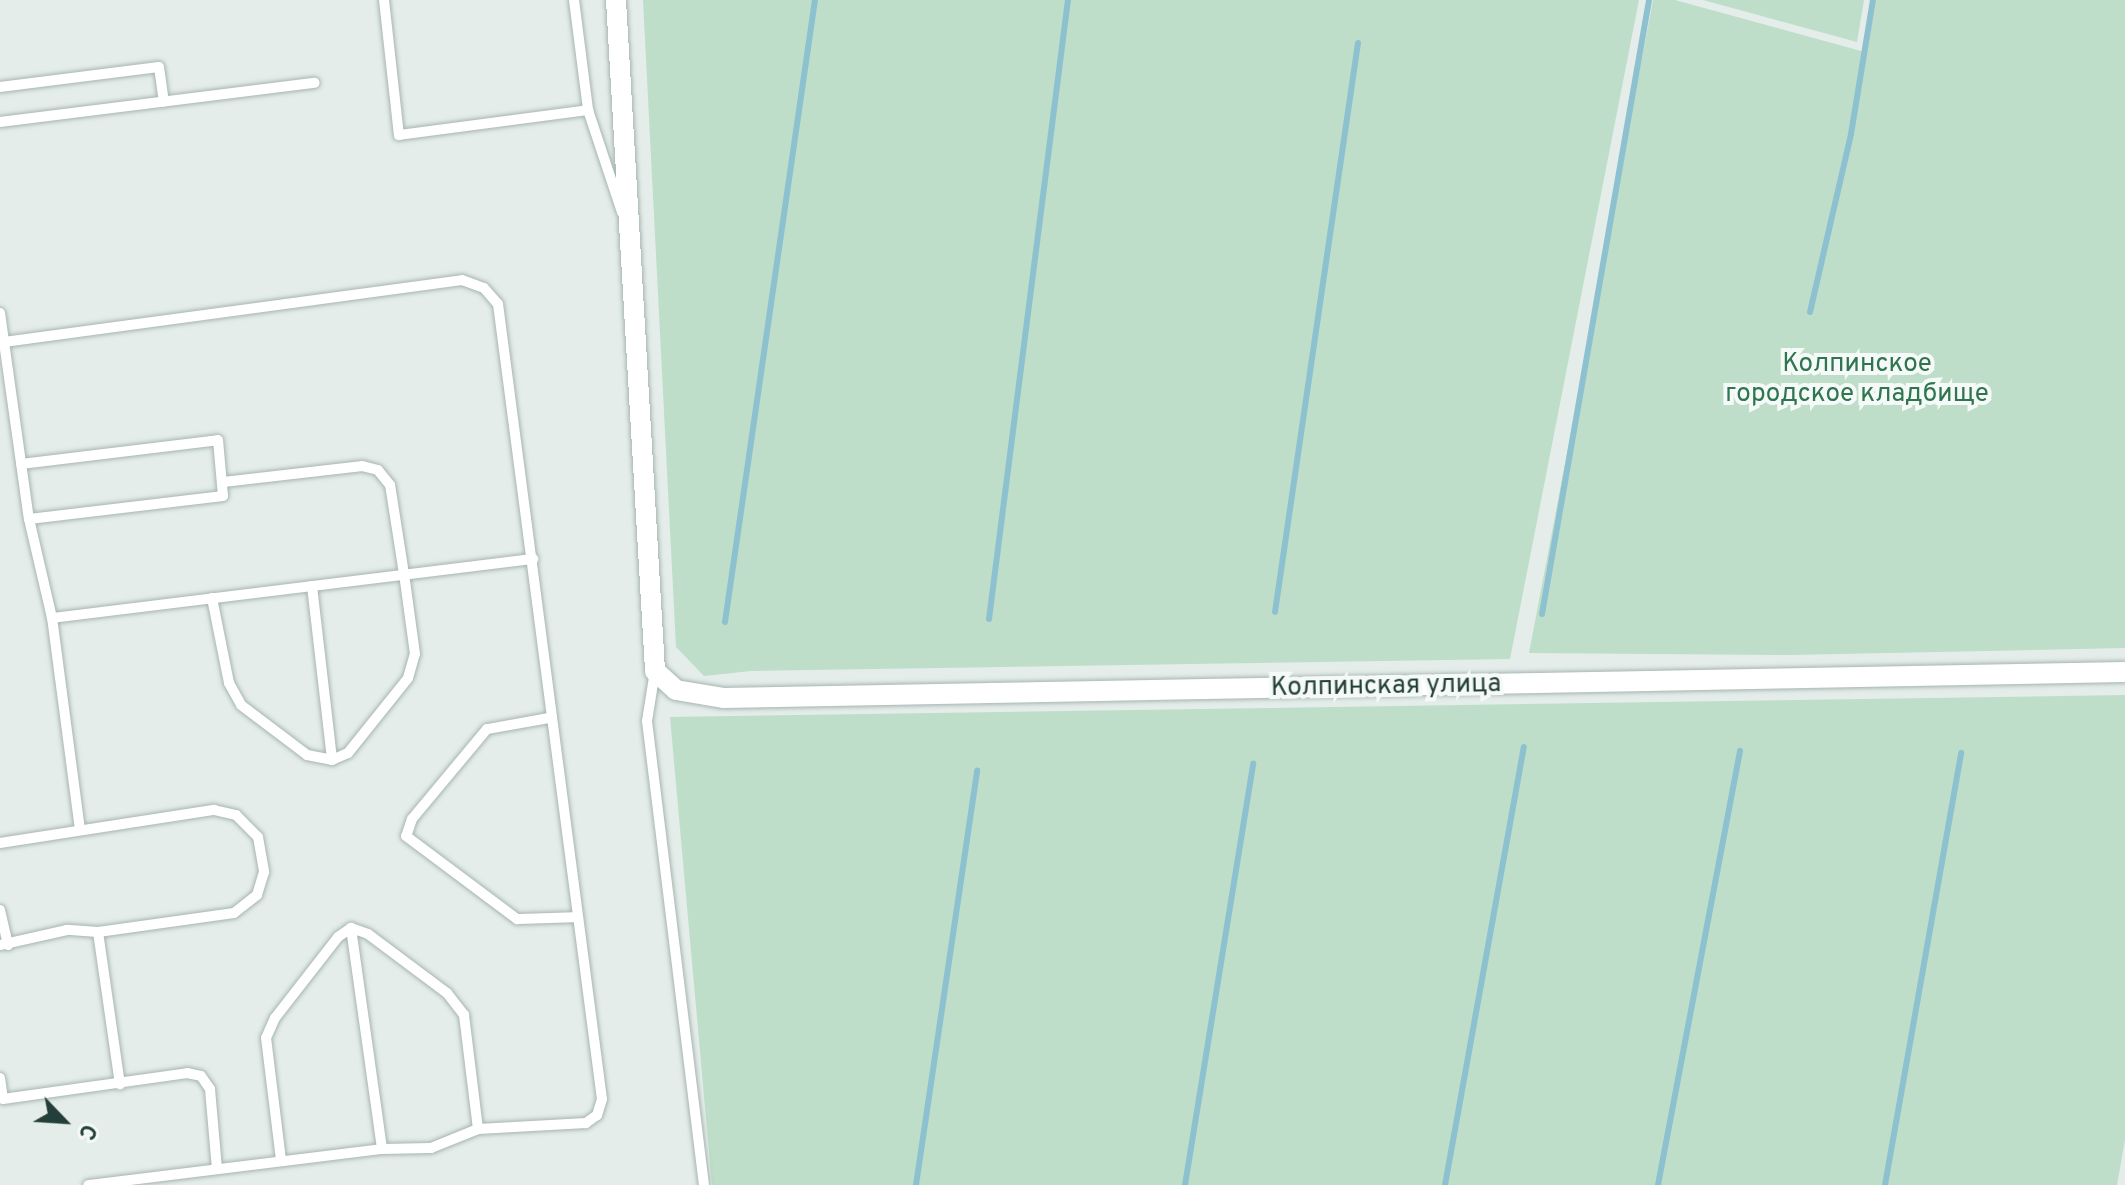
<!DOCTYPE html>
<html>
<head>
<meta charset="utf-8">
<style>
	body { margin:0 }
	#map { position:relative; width:2125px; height:1185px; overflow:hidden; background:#e4edea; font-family:Overpass,sans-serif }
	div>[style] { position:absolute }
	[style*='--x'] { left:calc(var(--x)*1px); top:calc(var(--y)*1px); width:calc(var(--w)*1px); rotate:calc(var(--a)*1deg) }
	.green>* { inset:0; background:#bedec9 }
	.stream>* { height:6px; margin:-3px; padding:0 3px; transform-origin:3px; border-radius:3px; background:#8ec1d0 }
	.roads { filter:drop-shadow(0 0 2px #a7b5b1) drop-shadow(0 0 2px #a7b5b1) }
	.lane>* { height:10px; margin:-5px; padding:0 5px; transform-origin:5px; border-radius:5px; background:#fff }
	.street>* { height:20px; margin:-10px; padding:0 10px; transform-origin:10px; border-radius:10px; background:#fff }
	span { translate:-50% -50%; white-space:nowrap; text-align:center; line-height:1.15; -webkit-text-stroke:8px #f5faf8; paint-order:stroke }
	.park-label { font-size:26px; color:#2f754f }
	.street-label { font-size:26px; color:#243f39 }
	.north { position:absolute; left:24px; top:1081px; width:80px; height:80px; -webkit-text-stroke:6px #f5faf8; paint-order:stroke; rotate:115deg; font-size:22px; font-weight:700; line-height:32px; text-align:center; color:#243f39 }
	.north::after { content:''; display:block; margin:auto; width:28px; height:36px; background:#243f39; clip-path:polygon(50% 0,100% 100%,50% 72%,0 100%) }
</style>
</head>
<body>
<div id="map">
	<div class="green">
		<div style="clip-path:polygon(643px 0,1639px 0,1510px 659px,751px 671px,704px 676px,676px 647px)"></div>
		<div style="clip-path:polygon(1653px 0,1675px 0,1865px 52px,1875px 0,2125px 0,2125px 648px,1790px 655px,1529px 653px)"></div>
		<div style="clip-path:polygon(1703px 0,1864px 0,1857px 42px)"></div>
		<div style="clip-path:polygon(2125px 695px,2125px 1140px,2117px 1185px,712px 1185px,670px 717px)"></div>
	</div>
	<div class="stream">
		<div style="--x:1810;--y:312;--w:183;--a:-77"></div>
		<div style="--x:1851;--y:134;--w:136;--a:-80.7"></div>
		<div style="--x:1275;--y:612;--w:575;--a:-81.7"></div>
		<div style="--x:1542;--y:614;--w:623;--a:-80.11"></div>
		<div style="--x:989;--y:619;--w:624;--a:-82.73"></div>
		<div style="--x:725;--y:622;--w:628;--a:-81.77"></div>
		<div style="--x:916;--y:1185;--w:419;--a:-81.6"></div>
		<div style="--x:1185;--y:1185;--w:427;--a:-80.8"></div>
		<div style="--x:1445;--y:1185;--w:445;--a:-79.8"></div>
		<div style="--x:1658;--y:1185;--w:442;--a:-79.3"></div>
		<div style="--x:1885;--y:1185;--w:439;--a:-80"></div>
	</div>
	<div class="roads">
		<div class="lane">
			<div style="--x:384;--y:0;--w:136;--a:83.7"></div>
			<div style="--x:399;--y:135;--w:191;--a:-7.5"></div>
			<div style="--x:574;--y:0;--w:111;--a:82.7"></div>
			<div style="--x:588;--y:110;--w:108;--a:71.6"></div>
			<div style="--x:0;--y:87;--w:160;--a:-7.2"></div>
			<div style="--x:159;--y:67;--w:35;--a:82"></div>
			<div style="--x:0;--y:122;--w:317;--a:-7.1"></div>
			<div style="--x:0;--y:313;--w:29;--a:82"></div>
			<div style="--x:4;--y:342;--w:462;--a:-7.7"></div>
			<div style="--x:462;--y:280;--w:23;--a:20"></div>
			<div style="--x:484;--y:288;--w:21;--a:49"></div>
			<div style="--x:498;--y:304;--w:802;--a:82.55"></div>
			<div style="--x:602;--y:1099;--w:17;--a:107"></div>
			<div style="--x:597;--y:1115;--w:14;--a:144"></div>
			<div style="--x:586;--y:1123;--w:108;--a:176.8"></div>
			<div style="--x:478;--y:1129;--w:51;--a:158"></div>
			<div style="--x:431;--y:1148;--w:49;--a:178.8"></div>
			<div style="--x:382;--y:1149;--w:296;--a:173"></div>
			<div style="--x:4;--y:342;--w:179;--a:82"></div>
			<div style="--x:29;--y:519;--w:102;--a:76.9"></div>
			<div style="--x:21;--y:464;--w:198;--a:-6.9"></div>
			<div style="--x:218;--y:440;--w:56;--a:84.9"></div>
			<div style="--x:223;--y:496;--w:195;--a:173.2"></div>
			<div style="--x:312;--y:586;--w:175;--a:83.4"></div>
			<div style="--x:212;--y:598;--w:87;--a:78.7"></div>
			<div style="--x:229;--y:683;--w:25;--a:61"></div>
			<div style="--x:241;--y:705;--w:83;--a:37.1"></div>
			<div style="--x:307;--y:755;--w:25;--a:11"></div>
			<div style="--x:332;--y:760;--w:17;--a:-24"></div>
			<div style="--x:348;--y:753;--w:96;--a:-51.3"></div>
			<div style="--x:408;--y:678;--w:25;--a:-74"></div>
			<div style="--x:415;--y:654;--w:81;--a:-97.8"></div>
			<div style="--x:404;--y:574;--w:90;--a:-98.9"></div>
			<div style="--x:390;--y:485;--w:19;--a:-129"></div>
			<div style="--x:378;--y:470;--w:16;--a:-166"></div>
			<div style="--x:362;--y:466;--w:139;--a:173.4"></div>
			<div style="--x:655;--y:671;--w:51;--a:99.1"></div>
			<div style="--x:647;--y:721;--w:467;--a:83"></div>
			<div style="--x:549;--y:718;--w:63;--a:169.9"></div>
			<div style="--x:487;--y:729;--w:117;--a:129.8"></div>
			<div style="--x:412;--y:819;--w:18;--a:109"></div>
			<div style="--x:406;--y:836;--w:139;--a:36.8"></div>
			<div style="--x:517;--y:919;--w:59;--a:-1.9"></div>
			<div style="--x:80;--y:830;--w:214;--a:-97.5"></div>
			<div style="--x:52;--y:618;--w:485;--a:-7"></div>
			<div style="--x:0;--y:843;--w:217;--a:-8.8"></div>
			<div style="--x:214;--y:810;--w:23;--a:13"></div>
			<div style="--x:236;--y:815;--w:31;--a:45"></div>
			<div style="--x:258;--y:837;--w:36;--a:80"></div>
			<div style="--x:264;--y:872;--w:24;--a:107"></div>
			<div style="--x:257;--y:895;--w:29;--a:142"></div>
			<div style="--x:234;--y:913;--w:137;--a:172"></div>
			<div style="--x:98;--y:932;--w:31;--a:-176"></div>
			<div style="--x:67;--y:930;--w:69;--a:167.4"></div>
			<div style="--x:0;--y:910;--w:36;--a:77"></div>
			<div style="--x:351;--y:928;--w:223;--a:82"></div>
			<div style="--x:98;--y:932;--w:154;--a:81.8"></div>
			<div style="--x:0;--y:1078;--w:21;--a:82"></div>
			<div style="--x:3;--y:1099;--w:186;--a:-8"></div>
			<div style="--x:187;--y:1073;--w:14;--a:12"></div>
			<div style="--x:201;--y:1076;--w:16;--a:55"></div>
			<div style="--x:210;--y:1089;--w:80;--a:85"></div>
			<div style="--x:281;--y:1160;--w:123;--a:-97"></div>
			<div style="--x:266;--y:1038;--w:22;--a:-66"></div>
			<div style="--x:275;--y:1018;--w:103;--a:-52.1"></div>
			<div style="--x:338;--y:937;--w:16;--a:-35"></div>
			<div style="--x:351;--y:928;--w:18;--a:19"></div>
			<div style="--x:368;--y:934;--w:99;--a:36.8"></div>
			<div style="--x:447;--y:993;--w:28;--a:52"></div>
			<div style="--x:464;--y:1015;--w:115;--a:83"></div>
		</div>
		<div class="street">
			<div style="--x:616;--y:0;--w:672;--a:86.67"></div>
			<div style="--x:655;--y:671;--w:28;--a:42"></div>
			<div style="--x:676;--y:690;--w:49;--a:9.5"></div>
			<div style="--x:724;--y:698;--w:1401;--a:-1.06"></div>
		</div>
	</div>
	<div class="park-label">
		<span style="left:1857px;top:380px">Колпинское<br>городское кладбище</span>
	</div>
	<div class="street-label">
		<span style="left:1386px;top:687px;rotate:-1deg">Колпинская улица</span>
	</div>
	<div class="north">С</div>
</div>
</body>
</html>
